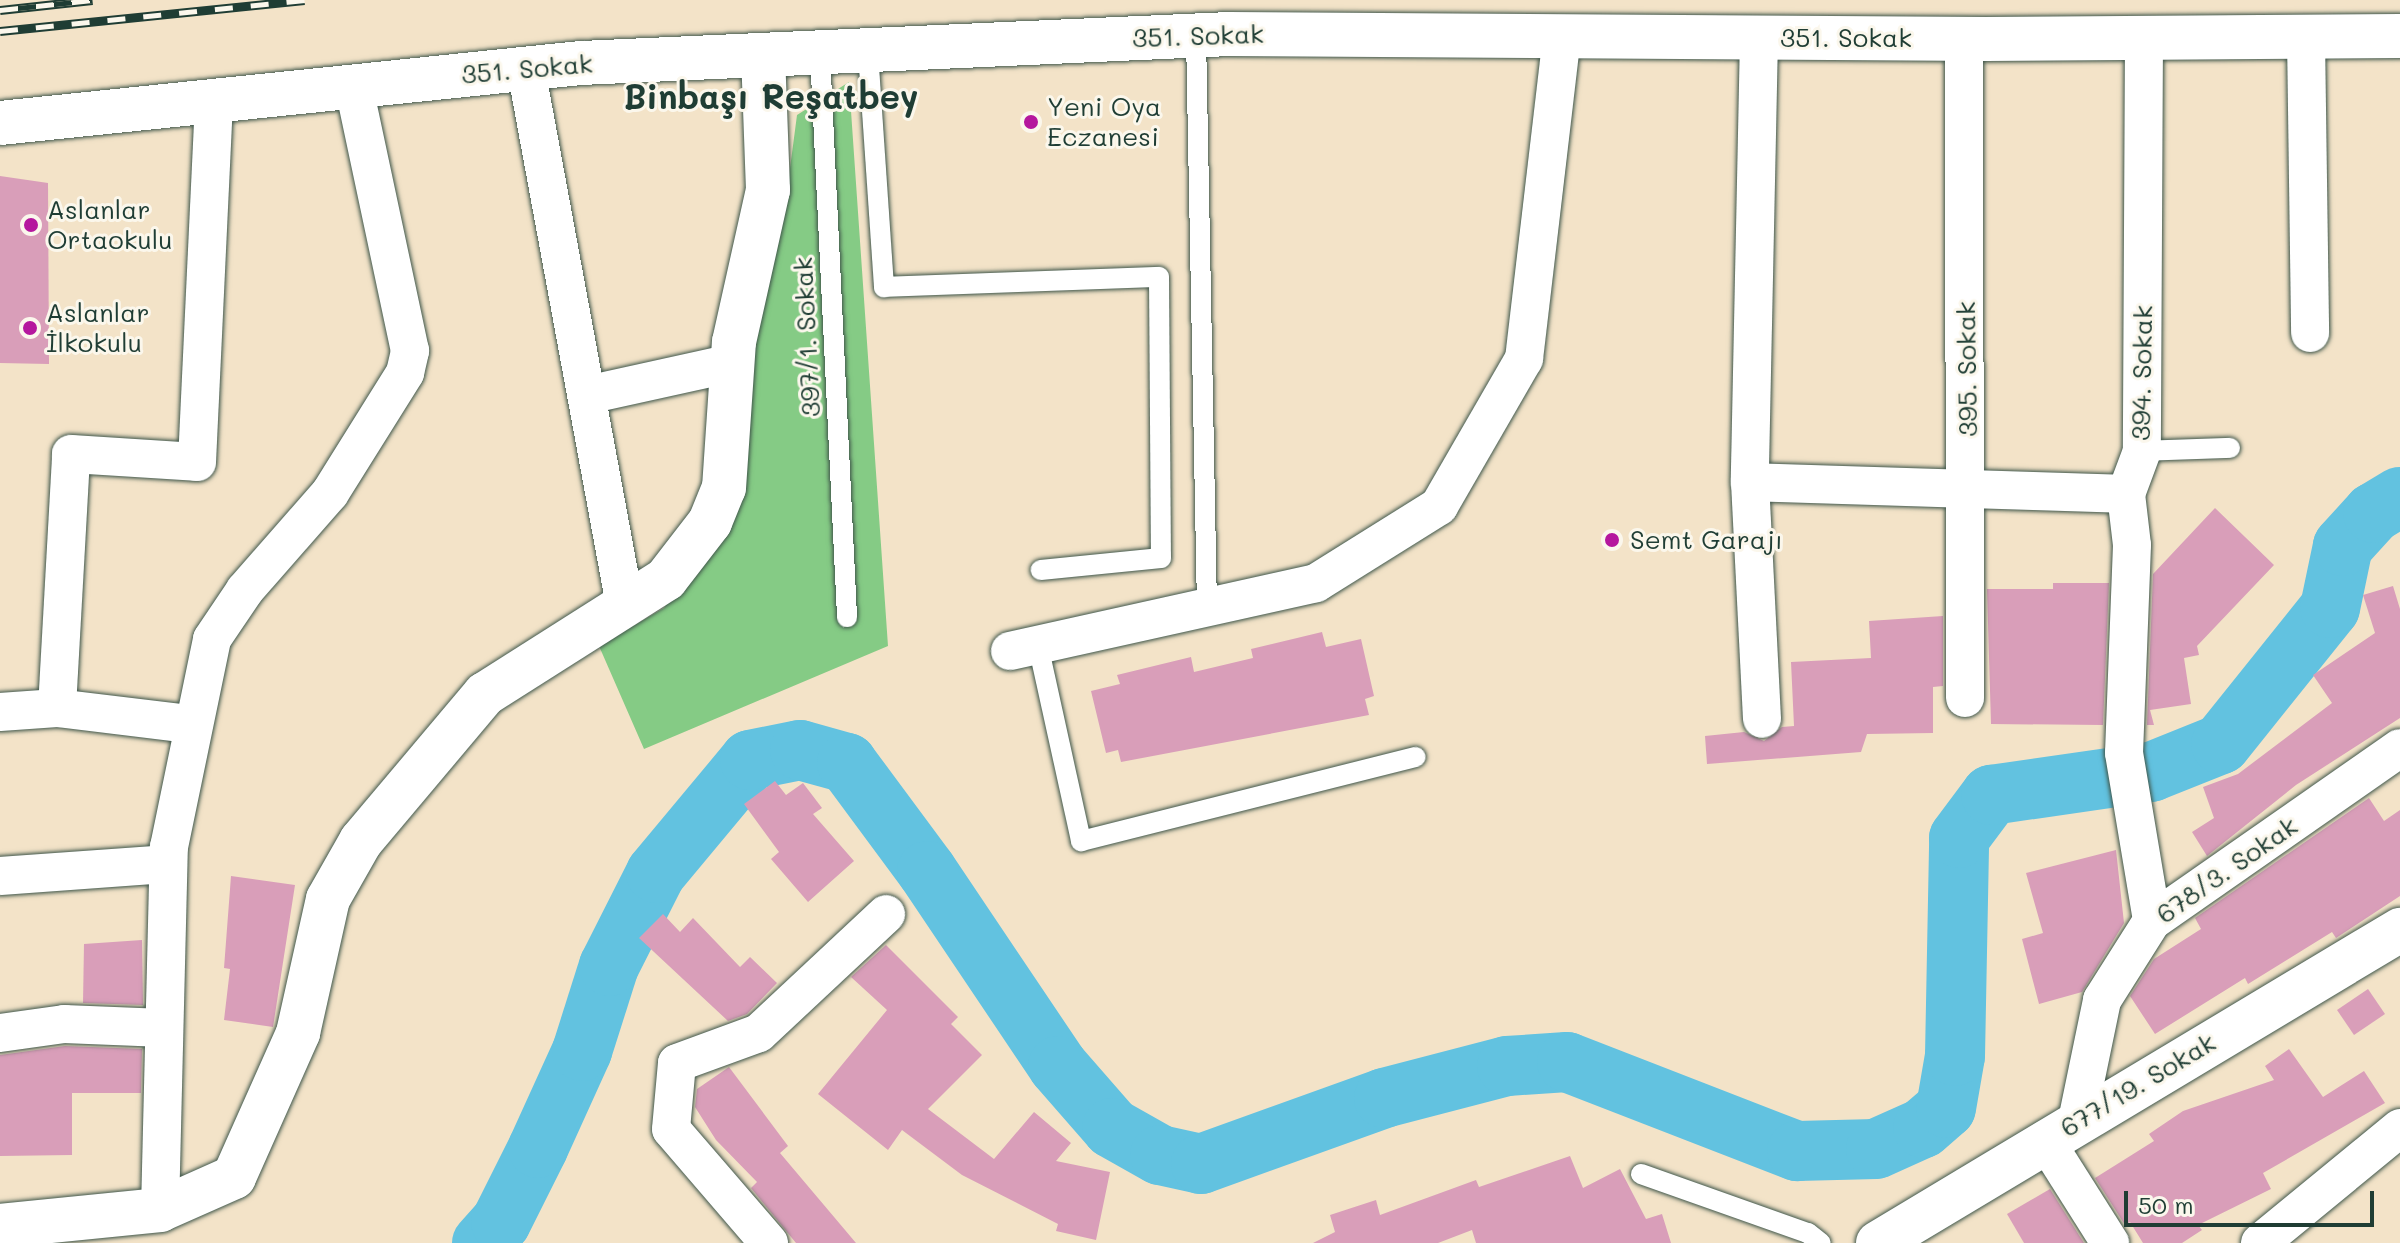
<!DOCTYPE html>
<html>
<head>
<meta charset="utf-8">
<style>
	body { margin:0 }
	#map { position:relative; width:2400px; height:1243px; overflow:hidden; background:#f3e3c8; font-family:Mali,sans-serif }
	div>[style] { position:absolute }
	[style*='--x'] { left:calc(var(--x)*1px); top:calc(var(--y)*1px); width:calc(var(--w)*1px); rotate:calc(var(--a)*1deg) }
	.green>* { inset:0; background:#85cb85 }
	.river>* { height:60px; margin:-30px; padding:0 30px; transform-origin:30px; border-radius:30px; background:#62c2e0 }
	.building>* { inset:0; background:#d99eb9 }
	.roads { filter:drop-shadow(0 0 2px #3f564a) drop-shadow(0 0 2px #3f564a) }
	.lane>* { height:20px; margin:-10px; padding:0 10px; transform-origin:10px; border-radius:10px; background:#fff }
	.street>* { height:38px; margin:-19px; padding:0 19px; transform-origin:19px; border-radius:19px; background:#fff }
	.secondary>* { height:44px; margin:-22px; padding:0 22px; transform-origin:22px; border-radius:22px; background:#fff }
	.rail>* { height:9px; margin-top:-4.5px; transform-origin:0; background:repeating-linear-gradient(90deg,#fbf7ec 0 18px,#1f3d34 0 36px); box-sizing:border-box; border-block:2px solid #1f3d34 }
	.dots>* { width:22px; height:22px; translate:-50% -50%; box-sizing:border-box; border:4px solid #fbf7ec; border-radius:50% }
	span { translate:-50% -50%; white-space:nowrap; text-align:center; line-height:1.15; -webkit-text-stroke:6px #fbf7ec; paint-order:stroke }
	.street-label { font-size:26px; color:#1f3d34 }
	.poi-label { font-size:26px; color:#1f3d34 }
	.left { translate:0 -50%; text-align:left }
	.district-label { font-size:34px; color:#1f3d34; font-weight:700 }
	.scale { position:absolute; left:2124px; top:1191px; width:250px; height:36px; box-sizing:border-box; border:4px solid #1f3d34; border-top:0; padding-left:10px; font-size:24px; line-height:28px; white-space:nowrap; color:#1f3d34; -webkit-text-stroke:6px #fbf7ec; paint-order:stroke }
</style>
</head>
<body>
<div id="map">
	<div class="green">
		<div style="clip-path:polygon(849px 82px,888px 646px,644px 749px,599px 646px,664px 608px,744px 490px,749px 336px,784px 214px,797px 115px)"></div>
	</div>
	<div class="river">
		<div style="--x:482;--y:1243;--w:28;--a:-48"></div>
		<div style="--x:501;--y:1222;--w:83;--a:-63.4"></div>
		<div style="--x:538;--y:1148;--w:107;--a:-65.6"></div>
		<div style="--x:582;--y:1051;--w:89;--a:-72.4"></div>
		<div style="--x:609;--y:966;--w:104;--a:-63.2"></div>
		<div style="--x:656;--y:873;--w:147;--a:-50.2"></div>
		<div style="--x:750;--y:760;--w:51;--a:-11.3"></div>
		<div style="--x:800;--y:750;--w:49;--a:15.5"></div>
		<div style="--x:847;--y:763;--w:134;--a:53.5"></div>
		<div style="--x:927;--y:871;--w:235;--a:56.1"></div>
		<div style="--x:1058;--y:1066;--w:82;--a:48.9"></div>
		<div style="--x:1112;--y:1128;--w:55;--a:29.4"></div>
		<div style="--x:1160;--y:1155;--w:42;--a:12.4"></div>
		<div style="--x:1201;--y:1164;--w:195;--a:-19.8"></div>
		<div style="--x:1384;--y:1098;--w:127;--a:-14.6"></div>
		<div style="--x:1507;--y:1066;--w:60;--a:-3.8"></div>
		<div style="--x:1567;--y:1062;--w:247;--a:21.2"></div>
		<div style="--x:1797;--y:1151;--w:79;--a:-1.5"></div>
		<div style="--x:1876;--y:1149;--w:51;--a:-24.1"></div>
		<div style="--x:1923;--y:1128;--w:30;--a:-41"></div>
		<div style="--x:1946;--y:1108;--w:53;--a:-80.2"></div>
		<div style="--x:1955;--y:1056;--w:218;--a:-88.9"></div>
		<div style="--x:1959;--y:838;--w:54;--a:-53.3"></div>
		<div style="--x:1991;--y:795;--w:162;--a:-8.2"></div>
		<div style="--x:2151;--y:772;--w:75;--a:-21.8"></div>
		<div style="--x:2221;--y:744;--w:174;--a:-51.3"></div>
		<div style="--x:2330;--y:608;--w:63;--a:-78.2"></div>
		<div style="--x:2343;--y:546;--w:45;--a:-47.7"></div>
		<div style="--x:2373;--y:513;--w:31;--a:-31"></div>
	</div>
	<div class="building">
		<div style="clip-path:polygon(0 176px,48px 183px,49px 364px,0 363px)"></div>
		<div style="clip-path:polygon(2215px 508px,2274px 565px,2197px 646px,2199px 655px,2184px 658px,2191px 704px,2150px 710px,2154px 725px,2147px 725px,2153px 574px)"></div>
		<div style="clip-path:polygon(2053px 583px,2109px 583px,2103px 725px,1991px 724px,1987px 589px,2053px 589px)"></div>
		<div style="clip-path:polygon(2393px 586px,2400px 609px,2400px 718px,2296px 785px,2207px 856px,2192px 832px,2214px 818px,2203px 787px,2238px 774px,2332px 703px,2313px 675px,2375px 633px,2363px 595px)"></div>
		<div style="clip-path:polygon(1943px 616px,1943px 686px,1933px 687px,1933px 733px,1867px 734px,1861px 752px,1707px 764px,1705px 736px,1744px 732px,1764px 741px,1782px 727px,1794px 726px,1791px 662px,1871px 658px,1869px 621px)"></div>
		<div style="clip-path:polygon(1322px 632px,1326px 647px,1361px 639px,1374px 696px,1365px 699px,1369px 715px,1121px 762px,1118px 750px,1106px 753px,1091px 691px,1120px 684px,1117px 675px,1191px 657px,1194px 672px,1253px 658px,1251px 649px)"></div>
		<div style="clip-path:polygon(775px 781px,786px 795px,803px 783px,822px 808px,813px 814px,854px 861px,808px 902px,771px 859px,779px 852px,744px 804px)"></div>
		<div style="clip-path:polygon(2369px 798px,2384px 821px,2400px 810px,2400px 896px,2336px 938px,2332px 932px,2248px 984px,2245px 978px,2155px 1034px,2130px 996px,2154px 959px,2201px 929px,2195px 918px)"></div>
		<div style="clip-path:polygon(2116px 850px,2124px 923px,2082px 992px,2039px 1004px,2022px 939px,2043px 933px,2026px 873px)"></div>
		<div style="clip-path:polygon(231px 876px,295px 885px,273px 1027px,224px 1020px,230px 969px,224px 968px)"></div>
		<div style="clip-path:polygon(663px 914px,680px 932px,693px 918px,740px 967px,750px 957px,777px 983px,747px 1014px,728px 1021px,639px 938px)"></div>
		<div style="clip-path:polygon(142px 940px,143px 1005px,83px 1003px,84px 944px)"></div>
		<div style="clip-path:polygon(886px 945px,958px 1017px,951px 1024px,982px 1055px,928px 1109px,994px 1159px,1034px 1112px,1071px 1143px,1056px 1161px,1110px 1172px,1096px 1240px,1056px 1231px,1058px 1224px,962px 1175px,902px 1130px,888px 1150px,818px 1094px,887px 1010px,851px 977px)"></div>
		<div style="clip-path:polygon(2368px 989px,2385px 1014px,2354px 1035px,2337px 1010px)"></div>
		<div style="clip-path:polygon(65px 1046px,142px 1049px,141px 1093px,72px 1093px,72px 1155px,0 1156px,0 1055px)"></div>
		<div style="clip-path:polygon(2289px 1049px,2323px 1097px,2364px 1071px,2385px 1103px,2263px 1173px,2271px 1189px,2198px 1225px,2202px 1230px,2182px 1243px,2143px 1243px,2130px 1222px,2125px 1225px,2095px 1178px,2154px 1141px,2149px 1134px,2183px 1111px,2274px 1080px,2265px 1066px)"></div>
		<div style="clip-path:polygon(729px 1067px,788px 1146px,780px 1153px,856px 1243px,796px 1243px,751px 1188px,757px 1182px,716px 1140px,695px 1107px,697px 1089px)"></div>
		<div style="clip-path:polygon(1570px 1156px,1583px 1188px,1620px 1169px,1646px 1219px,1662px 1214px,1671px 1243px,1476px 1243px,1472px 1230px,1438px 1243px,1313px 1243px,1335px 1232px,1330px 1215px,1376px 1200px,1380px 1215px,1476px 1180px,1479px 1187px)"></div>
		<div style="clip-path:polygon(2050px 1189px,2084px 1243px,2024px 1243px,2007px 1214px)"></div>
	</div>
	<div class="roads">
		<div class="lane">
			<div style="--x:1196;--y:35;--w:573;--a:88.9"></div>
			<div style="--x:868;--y:52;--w:236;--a:86.1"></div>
			<div style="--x:884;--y:287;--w:275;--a:-2.1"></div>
			<div style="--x:1159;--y:277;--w:281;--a:89.6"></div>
			<div style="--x:1161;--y:558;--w:121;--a:174.3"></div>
			<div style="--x:820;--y:54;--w:564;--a:87.25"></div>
			<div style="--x:2142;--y:451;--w:88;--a:-2"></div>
			<div style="--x:1038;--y:645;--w:201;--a:77.6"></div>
			<div style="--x:1081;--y:841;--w:345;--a:-14.1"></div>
			<div style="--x:1641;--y:1174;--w:177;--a:19.5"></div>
			<div style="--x:1808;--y:1233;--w:16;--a:38"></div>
		</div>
		<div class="street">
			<div style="--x:2306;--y:37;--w:296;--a:89.2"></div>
			<div style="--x:1759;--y:38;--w:444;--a:91.2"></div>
			<div style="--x:1750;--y:482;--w:376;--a:1.8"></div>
			<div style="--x:2144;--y:38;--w:413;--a:90.3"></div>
			<div style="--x:2142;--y:451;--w:46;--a:110.4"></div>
			<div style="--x:2126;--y:494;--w:51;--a:83.3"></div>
			<div style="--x:2132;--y:545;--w:208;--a:92.2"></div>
			<div style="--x:2124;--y:753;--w:170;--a:80.5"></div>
			<div style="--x:1964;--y:39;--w:659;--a:89.91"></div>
			<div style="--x:526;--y:69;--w:545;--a:79.54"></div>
			<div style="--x:587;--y:395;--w:149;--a:-12.4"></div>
			<div style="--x:1750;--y:482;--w:237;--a:87.1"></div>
			<div style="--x:1010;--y:651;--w:313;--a:-12.5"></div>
			<div style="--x:1316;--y:583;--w:145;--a:-32"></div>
			<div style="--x:1439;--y:506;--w:170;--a:-60"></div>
			<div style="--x:1524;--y:359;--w:325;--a:-83.3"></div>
			<div style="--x:57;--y:708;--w:254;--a:-86.8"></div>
			<div style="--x:71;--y:454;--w:126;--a:3.6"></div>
			<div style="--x:197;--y:462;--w:361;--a:-87.3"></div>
			<div style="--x:0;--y:712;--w:57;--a:-4"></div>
			<div style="--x:57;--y:708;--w:134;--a:6.9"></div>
			<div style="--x:0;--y:876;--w:168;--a:-4.1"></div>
			<div style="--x:0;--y:1033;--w:65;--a:-8"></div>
			<div style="--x:64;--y:1024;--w:100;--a:2.3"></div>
			<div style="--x:2077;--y:1121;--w:124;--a:-78.3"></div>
			<div style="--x:2102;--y:1000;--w:93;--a:-57.7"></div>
			<div style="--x:2152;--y:921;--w:302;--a:-34.9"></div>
			<div style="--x:2045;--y:1140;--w:122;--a:57.7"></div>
			<div style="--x:160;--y:1210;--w:363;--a:-88.6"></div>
			<div style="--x:169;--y:847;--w:212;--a:-78.3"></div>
			<div style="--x:212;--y:639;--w:59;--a:-56"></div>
			<div style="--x:245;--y:590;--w:129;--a:-48.8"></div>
			<div style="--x:330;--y:493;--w:142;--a:-58"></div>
			<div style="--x:405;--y:373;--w:23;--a:-77"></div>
			<div style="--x:410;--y:351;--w:270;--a:-102"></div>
			<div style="--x:769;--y:1243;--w:150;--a:-130.7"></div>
			<div style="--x:671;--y:1129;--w:66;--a:-84.8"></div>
			<div style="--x:677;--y:1063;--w:87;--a:-20.1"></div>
			<div style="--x:759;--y:1033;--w:174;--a:-43.1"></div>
			<div style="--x:2260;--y:1243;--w:181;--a:-39.4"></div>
		</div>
		<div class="secondary">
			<div style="--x:0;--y:123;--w:584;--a:-5.9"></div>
			<div style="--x:581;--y:63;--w:649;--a:-2.56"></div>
			<div style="--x:1229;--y:34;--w:757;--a:0.38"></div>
			<div style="--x:1986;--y:39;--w:414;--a:-0.4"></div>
			<div style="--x:0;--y:1226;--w:161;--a:-5.7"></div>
			<div style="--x:160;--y:1210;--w:81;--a:-24"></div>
			<div style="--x:234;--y:1177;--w:158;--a:-66"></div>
			<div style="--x:298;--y:1033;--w:137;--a:-77.4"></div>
			<div style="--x:328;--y:899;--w:67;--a:-60.4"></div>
			<div style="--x:361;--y:841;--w:192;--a:-49.9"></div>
			<div style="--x:485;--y:694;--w:214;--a:-32.4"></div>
			<div style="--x:666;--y:579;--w:72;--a:-52.3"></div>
			<div style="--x:710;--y:522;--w:37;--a:-68"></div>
			<div style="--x:724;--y:488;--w:146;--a:-86.1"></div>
			<div style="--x:734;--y:342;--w:156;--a:-77.4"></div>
			<div style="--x:768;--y:190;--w:135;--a:-92.1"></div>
			<div style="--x:1878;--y:1243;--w:609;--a:-30.95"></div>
		</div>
	</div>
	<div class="rail">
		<div style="--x:0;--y:10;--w:93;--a:-6.2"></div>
		<div style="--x:0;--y:31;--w:306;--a:-5.8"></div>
	</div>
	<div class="dots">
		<div style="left:1031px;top:122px;background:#b5179e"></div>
		<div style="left:31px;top:225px;background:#b5179e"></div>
		<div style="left:30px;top:328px;background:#b5179e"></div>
		<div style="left:1612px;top:540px;background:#b5179e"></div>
	</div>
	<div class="street-label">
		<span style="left:1198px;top:36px;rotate:-2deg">351. Sokak</span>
		<span style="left:1846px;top:38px">351. Sokak</span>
		<span style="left:527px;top:69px;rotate:-5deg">351. Sokak</span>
		<span style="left:807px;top:337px;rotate:-93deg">397/1. Sokak</span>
		<span style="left:1967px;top:369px;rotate:-91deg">395. Sokak</span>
		<span style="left:2142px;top:373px;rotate:-89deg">394. Sokak</span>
		<span style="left:2227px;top:870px;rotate:-35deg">678/3. Sokak</span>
		<span style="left:2138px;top:1085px;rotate:-31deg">677/19. Sokak</span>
	</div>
	<div class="poi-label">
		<span class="left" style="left:1047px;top:122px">Yeni Oya<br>Eczanesi</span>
		<span class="left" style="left:47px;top:225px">Aslanlar<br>Ortaokulu</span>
		<span class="left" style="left:46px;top:328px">Aslanlar<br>İlkokulu</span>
		<span class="left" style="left:1630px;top:540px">Semt Garajı</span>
	</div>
	<div class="district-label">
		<span style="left:771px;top:96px">Binbaşı Reşatbey</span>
	</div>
	<div class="scale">50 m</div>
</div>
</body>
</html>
